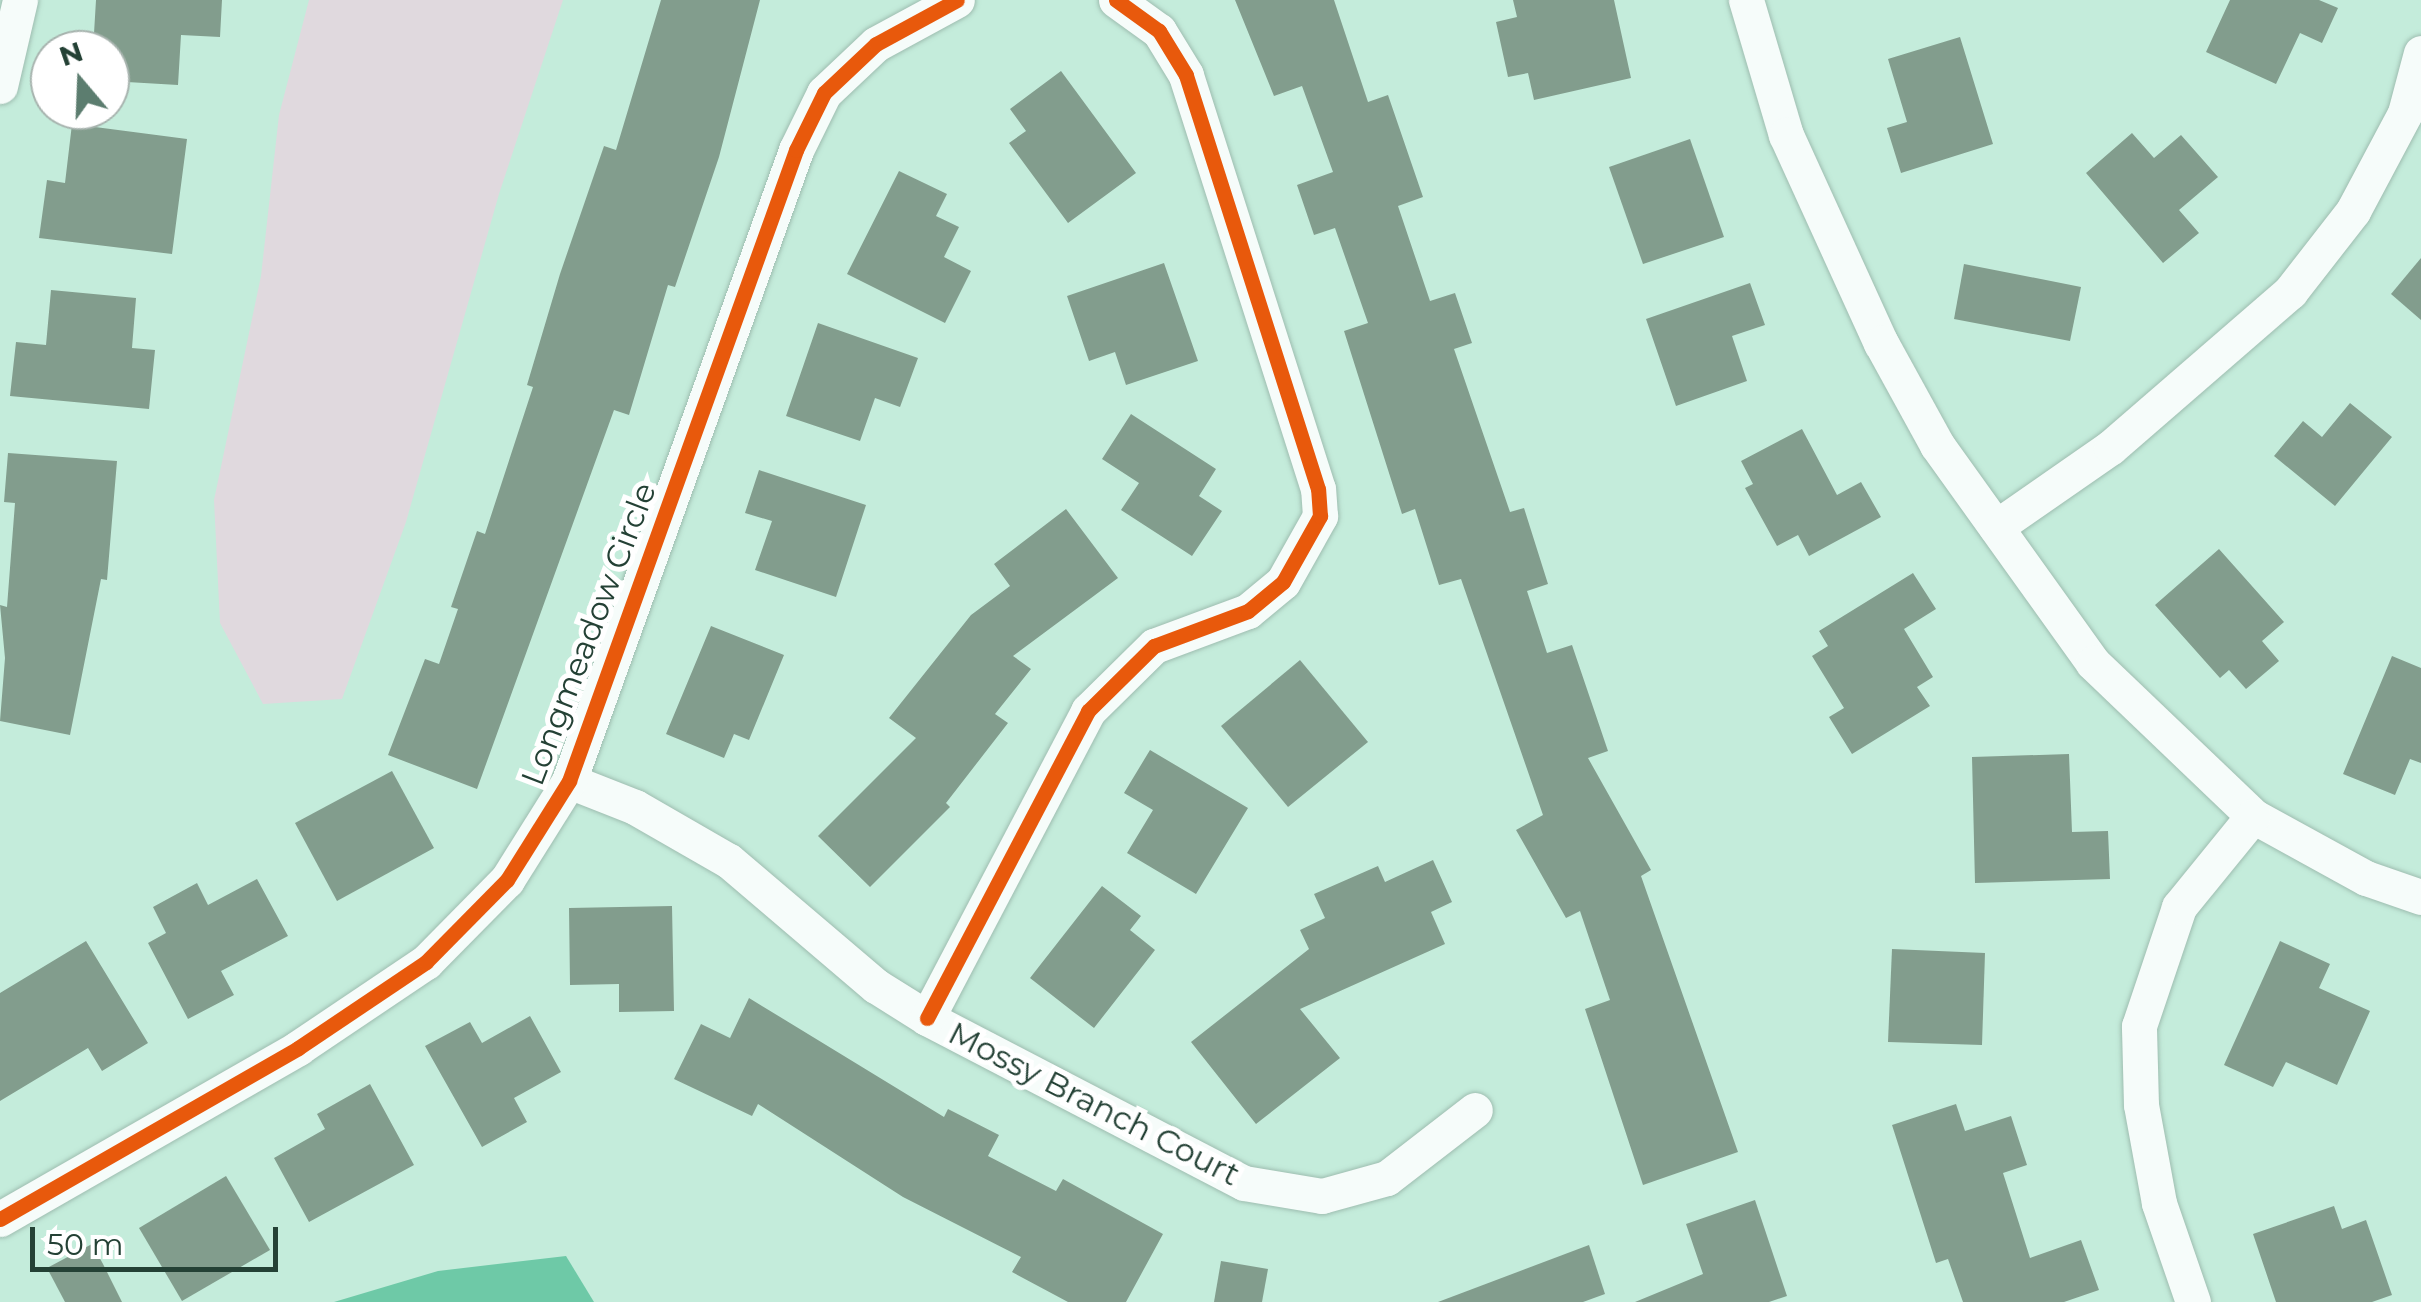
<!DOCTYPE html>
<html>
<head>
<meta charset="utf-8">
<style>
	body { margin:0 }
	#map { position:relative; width:2421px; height:1302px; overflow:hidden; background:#c4ecdb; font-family:Montserrat,sans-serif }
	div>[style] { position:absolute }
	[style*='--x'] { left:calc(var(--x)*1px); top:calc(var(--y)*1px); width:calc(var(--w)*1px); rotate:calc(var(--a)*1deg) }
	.green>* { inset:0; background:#e0d9de }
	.water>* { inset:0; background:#6ec9a7 }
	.building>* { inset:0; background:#829d8d }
	.roads { filter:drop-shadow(0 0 2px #9ebdb0) drop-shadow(0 0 2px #9ebdb0) }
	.street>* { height:35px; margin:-17.5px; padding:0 17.5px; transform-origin:17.5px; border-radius:17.5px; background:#f6fcfa }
	.cycleway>* { height:15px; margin:-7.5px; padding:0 7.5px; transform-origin:7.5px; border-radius:7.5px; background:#e8590c }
	span { translate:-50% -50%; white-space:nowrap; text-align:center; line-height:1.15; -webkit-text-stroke:10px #fff; paint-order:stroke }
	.street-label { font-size:32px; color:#244135 }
	.north { position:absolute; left:30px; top:30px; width:100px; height:100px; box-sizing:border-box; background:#fff; border:2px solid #a7b3ae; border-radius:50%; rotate:341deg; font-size:28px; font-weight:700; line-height:40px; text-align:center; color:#244135 }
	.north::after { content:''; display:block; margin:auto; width:35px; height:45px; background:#5c7d6f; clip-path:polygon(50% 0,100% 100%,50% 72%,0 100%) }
	.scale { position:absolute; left:30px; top:1227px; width:248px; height:45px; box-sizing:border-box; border:5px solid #244135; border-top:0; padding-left:12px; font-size:30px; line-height:35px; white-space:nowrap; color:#244135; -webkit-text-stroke:8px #fff; paint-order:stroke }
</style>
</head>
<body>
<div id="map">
	<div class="green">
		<div style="clip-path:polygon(309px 0,563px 0,499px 194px,406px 522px,342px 699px,263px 704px,220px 623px,214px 500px,261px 276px,279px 115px)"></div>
	</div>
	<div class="water">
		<div style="clip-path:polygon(566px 1256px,594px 1302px,334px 1302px,438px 1271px)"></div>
	</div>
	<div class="building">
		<div style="clip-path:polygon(96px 0,222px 0,220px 37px,181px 35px,178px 85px,110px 81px,110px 50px,93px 50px)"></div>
		<div style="clip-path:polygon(661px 0,760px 0,719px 157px,675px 287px,668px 285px,629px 415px,614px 410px,477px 789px,388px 755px,425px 659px,439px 664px,458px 609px,451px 607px,477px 531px,485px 534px,533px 387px,527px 385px,560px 274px,604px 146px,616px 150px)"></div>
		<div style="clip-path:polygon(1235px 0,1334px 0,1368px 102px,1388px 95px,1423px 197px,1398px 206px,1430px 301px,1455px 293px,1472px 343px,1454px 349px,1510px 512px,1524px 508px,1548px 584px,1527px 591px,1547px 653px,1572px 645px,1608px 751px,1588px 758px,1651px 870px,1641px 876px,1738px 1152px,1643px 1185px,1585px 1009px,1610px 1000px,1580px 911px,1566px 918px,1516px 830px,1543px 815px,1461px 579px,1439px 585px,1415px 509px,1402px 514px,1344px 331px,1368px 323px,1335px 228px,1314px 235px,1297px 185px,1333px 172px,1302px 86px,1274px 96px)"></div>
		<div style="clip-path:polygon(1513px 0,1614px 0,1631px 78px,1534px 100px,1528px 73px,1508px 77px,1496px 22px,1517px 17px)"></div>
		<div style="clip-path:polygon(2230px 0,2319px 0,2338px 8px,2322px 43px,2300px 33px,2276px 84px,2206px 52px)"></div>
		<div style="clip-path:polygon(1960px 37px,1993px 144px,1901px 173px,1887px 128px,1907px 122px,1888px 59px)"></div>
		<div style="clip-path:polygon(1061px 71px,1136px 173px,1068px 223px,1009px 143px,1026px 131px,1010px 109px)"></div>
		<div style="clip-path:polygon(72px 124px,187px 139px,172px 254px,39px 238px,47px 180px,65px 183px)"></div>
		<div style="clip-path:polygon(2132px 133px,2154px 158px,2181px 135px,2218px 177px,2179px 210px,2199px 233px,2163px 263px,2086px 173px)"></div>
		<div style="clip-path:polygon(1690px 139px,1724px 237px,1643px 264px,1609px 167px)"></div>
		<div style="clip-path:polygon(899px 171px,947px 194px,936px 216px,959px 227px,944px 257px,971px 271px,945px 323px,847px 274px)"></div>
		<div style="clip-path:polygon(2421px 258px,2421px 320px,2391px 294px)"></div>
		<div style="clip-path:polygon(1164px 263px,1198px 361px,1126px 385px,1115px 352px,1089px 361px,1067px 296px)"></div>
		<div style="clip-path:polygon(1964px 264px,2081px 287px,2070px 341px,1954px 319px)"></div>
		<div style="clip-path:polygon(1750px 283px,1765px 325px,1732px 336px,1747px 381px,1676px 406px,1646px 319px)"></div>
		<div style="clip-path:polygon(51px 290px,136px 298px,132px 348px,155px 350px,149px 409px,10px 396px,16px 342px,46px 345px)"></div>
		<div style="clip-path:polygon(818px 323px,918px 358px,900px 407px,875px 398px,860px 441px,786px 416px)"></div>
		<div style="clip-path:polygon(2350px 403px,2392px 437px,2335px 506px,2274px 456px,2303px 421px,2322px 437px)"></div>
		<div style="clip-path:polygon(1131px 414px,1216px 469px,1199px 496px,1222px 511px,1192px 556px,1121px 510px,1139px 483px,1102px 459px)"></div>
		<div style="clip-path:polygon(1802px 429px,1837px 495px,1861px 482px,1881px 517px,1809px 556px,1798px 535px,1777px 546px,1745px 488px,1753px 484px,1741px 461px)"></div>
		<div style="clip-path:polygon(8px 453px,117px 461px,107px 580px,101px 579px,70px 735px,0 721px,5px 658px,0 605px,7px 607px,15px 503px,4px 502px)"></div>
		<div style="clip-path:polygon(759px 470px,866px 505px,836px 597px,755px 570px,772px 521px,745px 513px)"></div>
		<div style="clip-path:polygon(1066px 509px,1118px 578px,1013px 656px,1031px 669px,995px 714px,1008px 723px,946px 803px,950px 807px,870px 887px,818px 836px,916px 738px,889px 718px,971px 615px,1010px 586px,994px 564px)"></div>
		<div style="clip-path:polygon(2219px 549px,2284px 622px,2262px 641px,2279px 661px,2246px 689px,2229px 670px,2220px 678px,2155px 605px)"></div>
		<div style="clip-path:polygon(1913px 573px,1936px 609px,1904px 629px,1933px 677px,1917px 687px,1930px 706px,1852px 754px,1829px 717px,1844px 708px,1812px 656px,1828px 646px,1819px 631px)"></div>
		<div style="clip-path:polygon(711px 626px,784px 655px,749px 740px,734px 734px,724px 758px,666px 734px)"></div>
		<div style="clip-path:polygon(2392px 656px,2421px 668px,2421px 763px,2410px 759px,2395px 795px,2343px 774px)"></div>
		<div style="clip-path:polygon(1300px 660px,1368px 742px,1288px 807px,1221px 726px)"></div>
		<div style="clip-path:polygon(1150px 750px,1248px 808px,1196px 894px,1127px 853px,1153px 810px,1124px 793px)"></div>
		<div style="clip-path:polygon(2069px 754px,2072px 832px,2108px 831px,2110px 879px,1975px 883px,1972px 757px)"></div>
		<div style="clip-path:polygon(392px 771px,434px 848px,337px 901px,295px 823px)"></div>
		<div style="clip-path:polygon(1433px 860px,1452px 902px,1431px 912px,1445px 944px,1300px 1009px,1340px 1058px,1256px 1124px,1191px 1042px,1309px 949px,1300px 930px,1325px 918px,1314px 894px,1378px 866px,1385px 882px)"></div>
		<div style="clip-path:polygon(257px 879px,288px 936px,221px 971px,234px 995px,188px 1019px,148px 943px,166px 933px,153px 907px,197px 883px,208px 905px)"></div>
		<div style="clip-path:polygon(1102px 886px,1141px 916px,1130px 930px,1155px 950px,1094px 1028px,1030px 978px)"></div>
		<div style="clip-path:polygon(672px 906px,674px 1011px,619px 1012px,619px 984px,570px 985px,569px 908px)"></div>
		<div style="clip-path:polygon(86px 941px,148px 1043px,102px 1071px,88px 1048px,0 1101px,0 993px)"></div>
		<div style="clip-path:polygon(2280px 941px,2330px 964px,2319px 988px,2370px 1011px,2337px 1085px,2286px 1062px,2273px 1087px,2224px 1065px)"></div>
		<div style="clip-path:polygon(1892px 949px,1985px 953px,1982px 1045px,1888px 1042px)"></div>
		<div style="clip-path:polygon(749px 998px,944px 1117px,948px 1109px,999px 1135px,988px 1156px,1056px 1191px,1063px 1179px,1163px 1234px,1126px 1302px,1068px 1302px,1012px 1272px,1021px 1257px,903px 1197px,758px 1104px,752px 1116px,674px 1079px,701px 1024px,730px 1038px)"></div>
		<div style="clip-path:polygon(530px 1016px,561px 1072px,514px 1098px,527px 1122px,482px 1147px,425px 1046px,470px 1022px,482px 1043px)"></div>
		<div style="clip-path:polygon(370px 1084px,414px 1165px,309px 1222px,274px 1158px,325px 1129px,317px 1114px)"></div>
		<div style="clip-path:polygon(1956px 1104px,1965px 1131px,2011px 1116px,2027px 1165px,2003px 1173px,2030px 1258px,2081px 1240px,2099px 1290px,2064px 1302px,1963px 1302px,1948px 1259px,1936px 1263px,1892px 1125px)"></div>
		<div style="clip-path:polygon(226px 1176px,270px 1250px,182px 1301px,139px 1228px)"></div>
		<div style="clip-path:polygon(1755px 1200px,1787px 1296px,1769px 1302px,1635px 1302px,1703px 1274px,1686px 1224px)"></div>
		<div style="clip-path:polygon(2334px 1206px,2342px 1229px,2366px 1220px,2392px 1295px,2372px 1302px,2276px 1302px,2253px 1234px)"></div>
		<div style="clip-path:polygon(92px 1244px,103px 1264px,122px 1302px,65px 1302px,47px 1268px)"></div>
		<div style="clip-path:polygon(1589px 1245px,1605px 1294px,1583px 1302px,1438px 1302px)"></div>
		<div style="clip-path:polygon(1221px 1261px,1268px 1269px,1262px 1302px,1214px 1302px)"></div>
	</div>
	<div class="roads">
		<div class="street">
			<div style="--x:1746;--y:0;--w:141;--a:73.5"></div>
			<div style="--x:1786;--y:135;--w:229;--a:65.5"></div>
			<div style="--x:1881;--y:343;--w:116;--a:61.2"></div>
			<div style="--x:1937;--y:445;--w:268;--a:54.4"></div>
			<div style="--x:2093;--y:663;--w:221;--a:43.7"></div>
			<div style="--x:2253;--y:816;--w:129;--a:28.8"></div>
			<div style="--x:2366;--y:878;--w:58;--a:19.1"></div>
			<div style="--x:0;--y:86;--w:88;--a:-76.9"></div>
			<div style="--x:1996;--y:527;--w:140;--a:-34.8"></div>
			<div style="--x:2111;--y:447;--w:237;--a:-40.9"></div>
			<div style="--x:2290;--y:292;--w:103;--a:-52.1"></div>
			<div style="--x:2353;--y:211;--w:111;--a:-62"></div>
			<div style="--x:2405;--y:113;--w:62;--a:-75.1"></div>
			<div style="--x:569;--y:781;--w:71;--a:21.5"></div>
			<div style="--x:635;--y:807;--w:108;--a:29.9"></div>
			<div style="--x:729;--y:861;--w:193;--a:40.4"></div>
			<div style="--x:876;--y:986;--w:60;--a:32.1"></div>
			<div style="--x:927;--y:1018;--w:357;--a:27.5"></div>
			<div style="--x:1244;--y:1183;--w:79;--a:9.5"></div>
			<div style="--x:1322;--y:1196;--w:67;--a:-15.5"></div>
			<div style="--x:1387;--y:1178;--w:111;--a:-37.7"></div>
			<div style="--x:927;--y:1018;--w:347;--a:-62.3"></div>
			<div style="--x:1088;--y:711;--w:93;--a:-44.6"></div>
			<div style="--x:1154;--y:646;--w:100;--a:-20.4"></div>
			<div style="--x:1248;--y:611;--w:45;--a:-39.6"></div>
			<div style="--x:1283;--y:582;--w:76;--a:-60.7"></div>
			<div style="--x:1320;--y:516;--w:27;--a:-94"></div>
			<div style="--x:1318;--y:489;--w:435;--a:-107.7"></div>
			<div style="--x:1186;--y:75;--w:52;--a:-121.5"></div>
			<div style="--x:1159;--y:31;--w:53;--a:-144.2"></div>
			<div style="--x:0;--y:1219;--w:344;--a:-29.8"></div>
			<div style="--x:298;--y:1048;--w:154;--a:-33.9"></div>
			<div style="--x:426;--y:962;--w:115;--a:-45.4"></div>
			<div style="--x:507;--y:880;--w:117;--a:-57.9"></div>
			<div style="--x:569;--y:781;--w:671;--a:-70.21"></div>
			<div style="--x:796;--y:150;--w:64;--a:-63.8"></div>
			<div style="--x:824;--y:93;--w:71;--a:-43.3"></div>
			<div style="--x:876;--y:44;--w:92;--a:-28.5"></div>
			<div style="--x:2193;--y:1302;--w:105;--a:-109"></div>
			<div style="--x:2159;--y:1203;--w:100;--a:-100.4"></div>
			<div style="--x:2141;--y:1105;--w:79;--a:-91.5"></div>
			<div style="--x:2139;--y:1026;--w:126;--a:-71.4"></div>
			<div style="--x:2179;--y:907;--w:117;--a:-50.9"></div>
		</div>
	</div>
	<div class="cycleway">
		<div style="--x:927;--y:1018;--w:347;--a:-62.3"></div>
		<div style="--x:1088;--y:711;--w:93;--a:-44.6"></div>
		<div style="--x:1154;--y:646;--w:100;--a:-20.4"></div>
		<div style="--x:1248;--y:611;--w:45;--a:-39.6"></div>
		<div style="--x:1283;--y:582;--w:76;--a:-60.7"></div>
		<div style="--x:1320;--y:516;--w:27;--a:-94"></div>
		<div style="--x:1318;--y:489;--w:435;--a:-107.7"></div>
		<div style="--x:1186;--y:75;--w:52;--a:-121.5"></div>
		<div style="--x:1159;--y:31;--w:53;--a:-144.2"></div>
		<div style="--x:0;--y:1219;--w:344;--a:-29.8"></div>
		<div style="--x:298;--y:1048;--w:154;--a:-33.9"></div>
		<div style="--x:426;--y:962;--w:115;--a:-45.4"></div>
		<div style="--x:507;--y:880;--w:117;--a:-57.9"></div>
		<div style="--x:569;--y:781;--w:671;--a:-70.21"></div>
		<div style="--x:796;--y:150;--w:64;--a:-63.8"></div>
		<div style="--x:824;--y:93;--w:71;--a:-43.3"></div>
		<div style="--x:876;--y:44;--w:92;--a:-28.5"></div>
	</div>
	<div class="street-label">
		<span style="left:589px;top:634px;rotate:-69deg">Longmeadow Circle</span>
		<span style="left:1094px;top:1104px;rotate:27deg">Mossy Branch Court</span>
	</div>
	<div class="north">N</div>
	<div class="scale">50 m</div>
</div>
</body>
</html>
